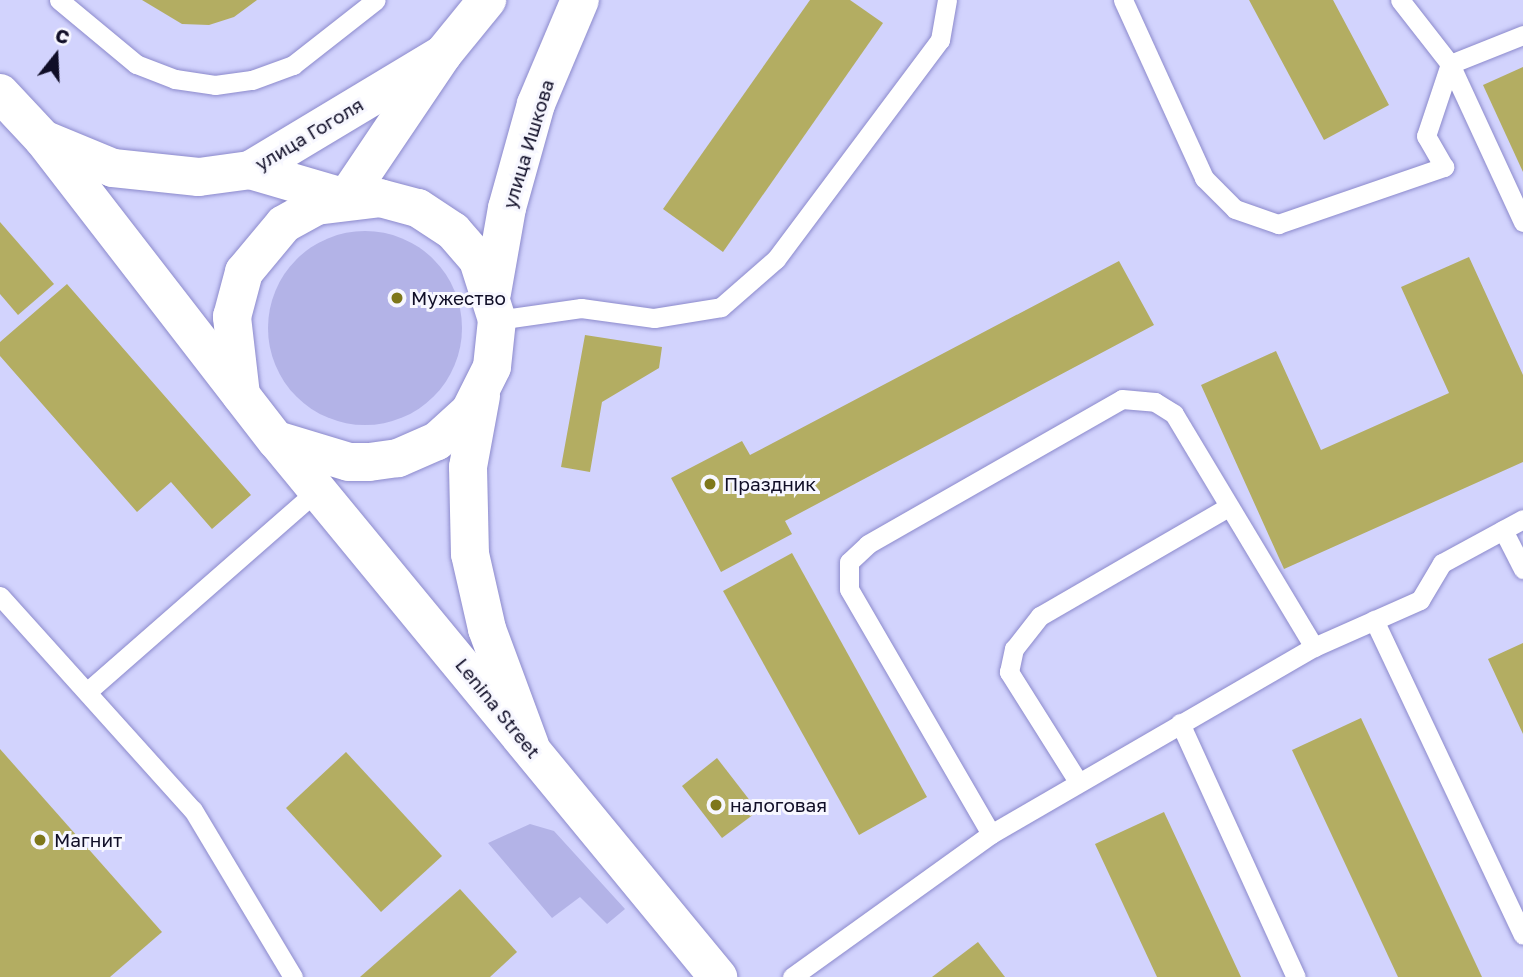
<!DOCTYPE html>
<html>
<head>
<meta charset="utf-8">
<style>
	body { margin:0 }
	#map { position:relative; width:1523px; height:977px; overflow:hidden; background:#d2d3fd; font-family:"Golos Text",sans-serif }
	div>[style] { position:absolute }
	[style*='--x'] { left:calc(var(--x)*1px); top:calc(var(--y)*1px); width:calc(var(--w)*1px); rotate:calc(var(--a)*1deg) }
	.green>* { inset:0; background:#b3b3e7 }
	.round { border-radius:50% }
	.building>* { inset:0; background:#b3ad62 }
	.roads { filter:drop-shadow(0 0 2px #8c8acc) drop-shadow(0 0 2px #8c8acc) }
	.service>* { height:19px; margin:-9.5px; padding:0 9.5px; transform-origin:9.5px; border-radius:9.5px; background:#fff }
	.tertiary>* { height:38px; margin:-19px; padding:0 19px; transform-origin:19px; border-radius:19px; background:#fff }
	.secondary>* { height:38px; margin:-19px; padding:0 19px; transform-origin:19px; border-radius:19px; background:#fff }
	.dots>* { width:19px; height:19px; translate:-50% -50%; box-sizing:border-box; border:4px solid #f7f7ff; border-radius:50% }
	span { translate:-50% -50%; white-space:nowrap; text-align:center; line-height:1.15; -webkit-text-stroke:6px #f7f7ff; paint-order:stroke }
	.street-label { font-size:19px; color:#100e27 }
	.poi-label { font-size:19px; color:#100e27 }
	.left { translate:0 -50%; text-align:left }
	.north { position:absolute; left:21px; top:21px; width:70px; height:70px; -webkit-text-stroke:5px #f7f7ff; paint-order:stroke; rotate:18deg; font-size:19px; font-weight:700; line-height:28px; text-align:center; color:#100e27 }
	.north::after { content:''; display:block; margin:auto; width:24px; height:32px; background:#100e27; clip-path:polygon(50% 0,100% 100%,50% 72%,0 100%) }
</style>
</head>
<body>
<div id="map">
	<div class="green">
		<div class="round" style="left:268px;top:231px;width:194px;height:194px"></div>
		<div style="clip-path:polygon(530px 824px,554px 831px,625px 909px,607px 924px,580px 897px,552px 918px,488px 843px)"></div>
	</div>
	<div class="building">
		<div style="clip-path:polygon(142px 0,257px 0,234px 17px,209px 25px,182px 24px)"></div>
		<div style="clip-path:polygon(810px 0,850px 0,883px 23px,723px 252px,663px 209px)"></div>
		<div style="clip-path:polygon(1249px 0,1333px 0,1389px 105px,1324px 140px)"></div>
		<div style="clip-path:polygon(1523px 67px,1523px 172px,1483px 85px)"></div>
		<div style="clip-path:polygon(0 222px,54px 284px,18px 315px,0 294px)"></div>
		<div style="clip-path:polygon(1469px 257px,1523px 375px,1523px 462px,1284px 569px,1201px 385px,1276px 351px,1321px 450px,1449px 393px,1401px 287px)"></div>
		<div style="clip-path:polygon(1119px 261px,1154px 325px,785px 521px,792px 534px,721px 572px,671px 478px,742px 441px,750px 455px)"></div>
		<div style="clip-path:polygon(67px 284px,251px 495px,212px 529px,171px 482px,137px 512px,0 356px,0 342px)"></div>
		<div style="clip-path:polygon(585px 335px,662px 347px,659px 368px,602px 402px,590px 472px,561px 467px)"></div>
		<div style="clip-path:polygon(792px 553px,927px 797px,859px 835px,723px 591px)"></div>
		<div style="clip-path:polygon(1523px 643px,1523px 734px,1488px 659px)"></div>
		<div style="clip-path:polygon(1361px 718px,1482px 977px,1398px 977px,1292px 750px)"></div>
		<div style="clip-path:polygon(0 749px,162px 932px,110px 977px,0 977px)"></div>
		<div style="clip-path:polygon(346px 752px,442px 856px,381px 912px,286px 808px)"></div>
		<div style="clip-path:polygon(717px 758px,758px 811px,722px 838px,682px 786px)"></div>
		<div style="clip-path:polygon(1164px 812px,1241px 977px,1157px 977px,1095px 844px)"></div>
		<div style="clip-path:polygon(460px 889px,517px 952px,490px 977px,360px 977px)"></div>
		<div style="clip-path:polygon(978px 942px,1005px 977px,932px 977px)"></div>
	</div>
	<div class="roads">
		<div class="service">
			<div style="--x:59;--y:0;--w:100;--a:39.7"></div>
			<div style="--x:136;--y:64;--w:42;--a:21"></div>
			<div style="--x:175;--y:79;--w:40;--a:8.5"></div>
			<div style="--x:215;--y:85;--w:37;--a:-8"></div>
			<div style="--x:252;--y:80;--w:44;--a:-20.1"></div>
			<div style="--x:293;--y:65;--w:105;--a:-38.1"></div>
			<div style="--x:1123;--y:0;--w:196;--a:65.5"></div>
			<div style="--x:1204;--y:178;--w:44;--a:45"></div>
			<div style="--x:1235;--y:209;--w:46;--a:19.2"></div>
			<div style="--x:1278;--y:224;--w:176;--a:-19"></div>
			<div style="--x:1444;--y:167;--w:36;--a:-120"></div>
			<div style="--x:1426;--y:136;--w:76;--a:-71.6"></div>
			<div style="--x:1450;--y:64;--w:81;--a:-128"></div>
			<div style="--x:1523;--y:35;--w:79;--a:158.3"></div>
			<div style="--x:1450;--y:64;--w:174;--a:65.2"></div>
			<div style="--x:497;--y:320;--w:85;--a:-8.1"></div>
			<div style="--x:581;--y:308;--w:74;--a:7.8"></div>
			<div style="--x:654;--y:318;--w:68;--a:-9.3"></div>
			<div style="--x:721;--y:307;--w:73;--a:-41.1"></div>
			<div style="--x:776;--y:259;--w:274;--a:-53.2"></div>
			<div style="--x:940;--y:40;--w:41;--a:-80.1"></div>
			<div style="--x:1503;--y:530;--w:44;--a:62.9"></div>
			<div style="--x:0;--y:596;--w:288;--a:48"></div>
			<div style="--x:193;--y:810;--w:195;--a:59.1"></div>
			<div style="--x:1374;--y:620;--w:348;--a:64.7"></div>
			<div style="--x:88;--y:691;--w:308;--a:-41.2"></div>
			<div style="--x:1180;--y:723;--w:279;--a:65.5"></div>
			<div style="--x:1077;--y:780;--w:128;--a:-122.2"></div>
			<div style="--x:1009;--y:672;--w:24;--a:-78"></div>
			<div style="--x:1014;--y:649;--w:42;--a:-51.8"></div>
			<div style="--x:1040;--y:616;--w:217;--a:-30.1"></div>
			<div style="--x:991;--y:834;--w:283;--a:-120.1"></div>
			<div style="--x:849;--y:589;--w:27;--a:-90"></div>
			<div style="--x:849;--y:562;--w:26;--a:-43"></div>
			<div style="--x:868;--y:544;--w:292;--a:-29.7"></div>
			<div style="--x:1122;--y:399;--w:33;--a:5"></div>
			<div style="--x:1155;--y:402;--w:22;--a:32"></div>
			<div style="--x:1174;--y:414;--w:272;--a:59"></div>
			<div style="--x:792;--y:977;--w:245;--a:-35.7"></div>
			<div style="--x:991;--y:834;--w:373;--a:-30.1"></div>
			<div style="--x:1314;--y:647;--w:116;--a:-23.9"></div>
			<div style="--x:1420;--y:600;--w:43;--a:-59.3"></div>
			<div style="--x:1442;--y:563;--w:92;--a:-28.5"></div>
		</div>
		<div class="tertiary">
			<div style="--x:43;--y:139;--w:76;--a:22.5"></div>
			<div style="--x:113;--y:168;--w:86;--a:6"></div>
			<div style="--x:199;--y:177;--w:51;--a:-7.8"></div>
			<div style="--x:250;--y:170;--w:225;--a:-31"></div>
			<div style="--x:250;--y:170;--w:100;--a:16.3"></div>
			<div style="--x:346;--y:198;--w:174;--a:-56"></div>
			<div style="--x:443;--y:54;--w:70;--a:-50.8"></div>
			<div style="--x:492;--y:293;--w:86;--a:-80"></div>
			<div style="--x:507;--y:208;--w:108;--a:-74.4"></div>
			<div style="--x:536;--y:104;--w:113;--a:-67.1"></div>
			<div style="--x:241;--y:395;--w:79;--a:-96.6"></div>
			<div style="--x:232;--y:317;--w:47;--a:-75.1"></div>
			<div style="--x:244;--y:272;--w:62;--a:-50.2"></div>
			<div style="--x:284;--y:224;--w:37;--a:-29"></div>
			<div style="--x:316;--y:206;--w:64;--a:-7.1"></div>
			<div style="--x:380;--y:198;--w:39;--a:15"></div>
			<div style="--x:418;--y:208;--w:42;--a:33.3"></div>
			<div style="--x:453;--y:231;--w:38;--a:49"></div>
			<div style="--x:478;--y:260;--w:63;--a:72.4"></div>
			<div style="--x:497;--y:320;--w:47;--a:96.1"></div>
			<div style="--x:492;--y:367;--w:49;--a:116.6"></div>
			<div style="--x:470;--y:411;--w:45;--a:137.7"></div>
			<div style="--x:437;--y:441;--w:43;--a:156.4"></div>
			<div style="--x:398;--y:458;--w:29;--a:172"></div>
			<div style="--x:369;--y:462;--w:20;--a:180"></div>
			<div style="--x:349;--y:462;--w:76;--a:-163.2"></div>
			<div style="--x:481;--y:396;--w:72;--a:100.4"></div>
			<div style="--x:468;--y:467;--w:87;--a:88.7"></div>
			<div style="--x:470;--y:554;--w:77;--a:77.2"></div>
			<div style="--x:487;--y:629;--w:124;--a:69.7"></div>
		</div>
		<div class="secondary">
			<div style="--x:0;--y:93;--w:63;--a:46.9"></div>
			<div style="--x:43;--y:139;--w:381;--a:52.3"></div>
			<div style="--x:276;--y:440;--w:696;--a:50.54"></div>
		</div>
	</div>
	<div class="dots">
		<div style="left:397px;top:298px;background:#7e771b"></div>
		<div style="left:710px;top:484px;background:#7e771b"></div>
		<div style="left:716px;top:805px;background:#7e771b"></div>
		<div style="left:40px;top:840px;background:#7e771b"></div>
	</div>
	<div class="street-label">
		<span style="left:309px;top:134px;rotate:-31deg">улица Гоголя</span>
		<span style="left:528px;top:144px;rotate:-73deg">улица Ишкова</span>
		<span style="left:498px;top:708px;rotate:51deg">Lenina Street</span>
	</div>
	<div class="poi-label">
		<span class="left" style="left:411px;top:298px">Мужество</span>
		<span class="left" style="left:724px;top:484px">Праздник</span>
		<span class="left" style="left:730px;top:805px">налоговая</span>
		<span class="left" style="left:54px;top:840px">Магнит</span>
	</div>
	<div class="north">С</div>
</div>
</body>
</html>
